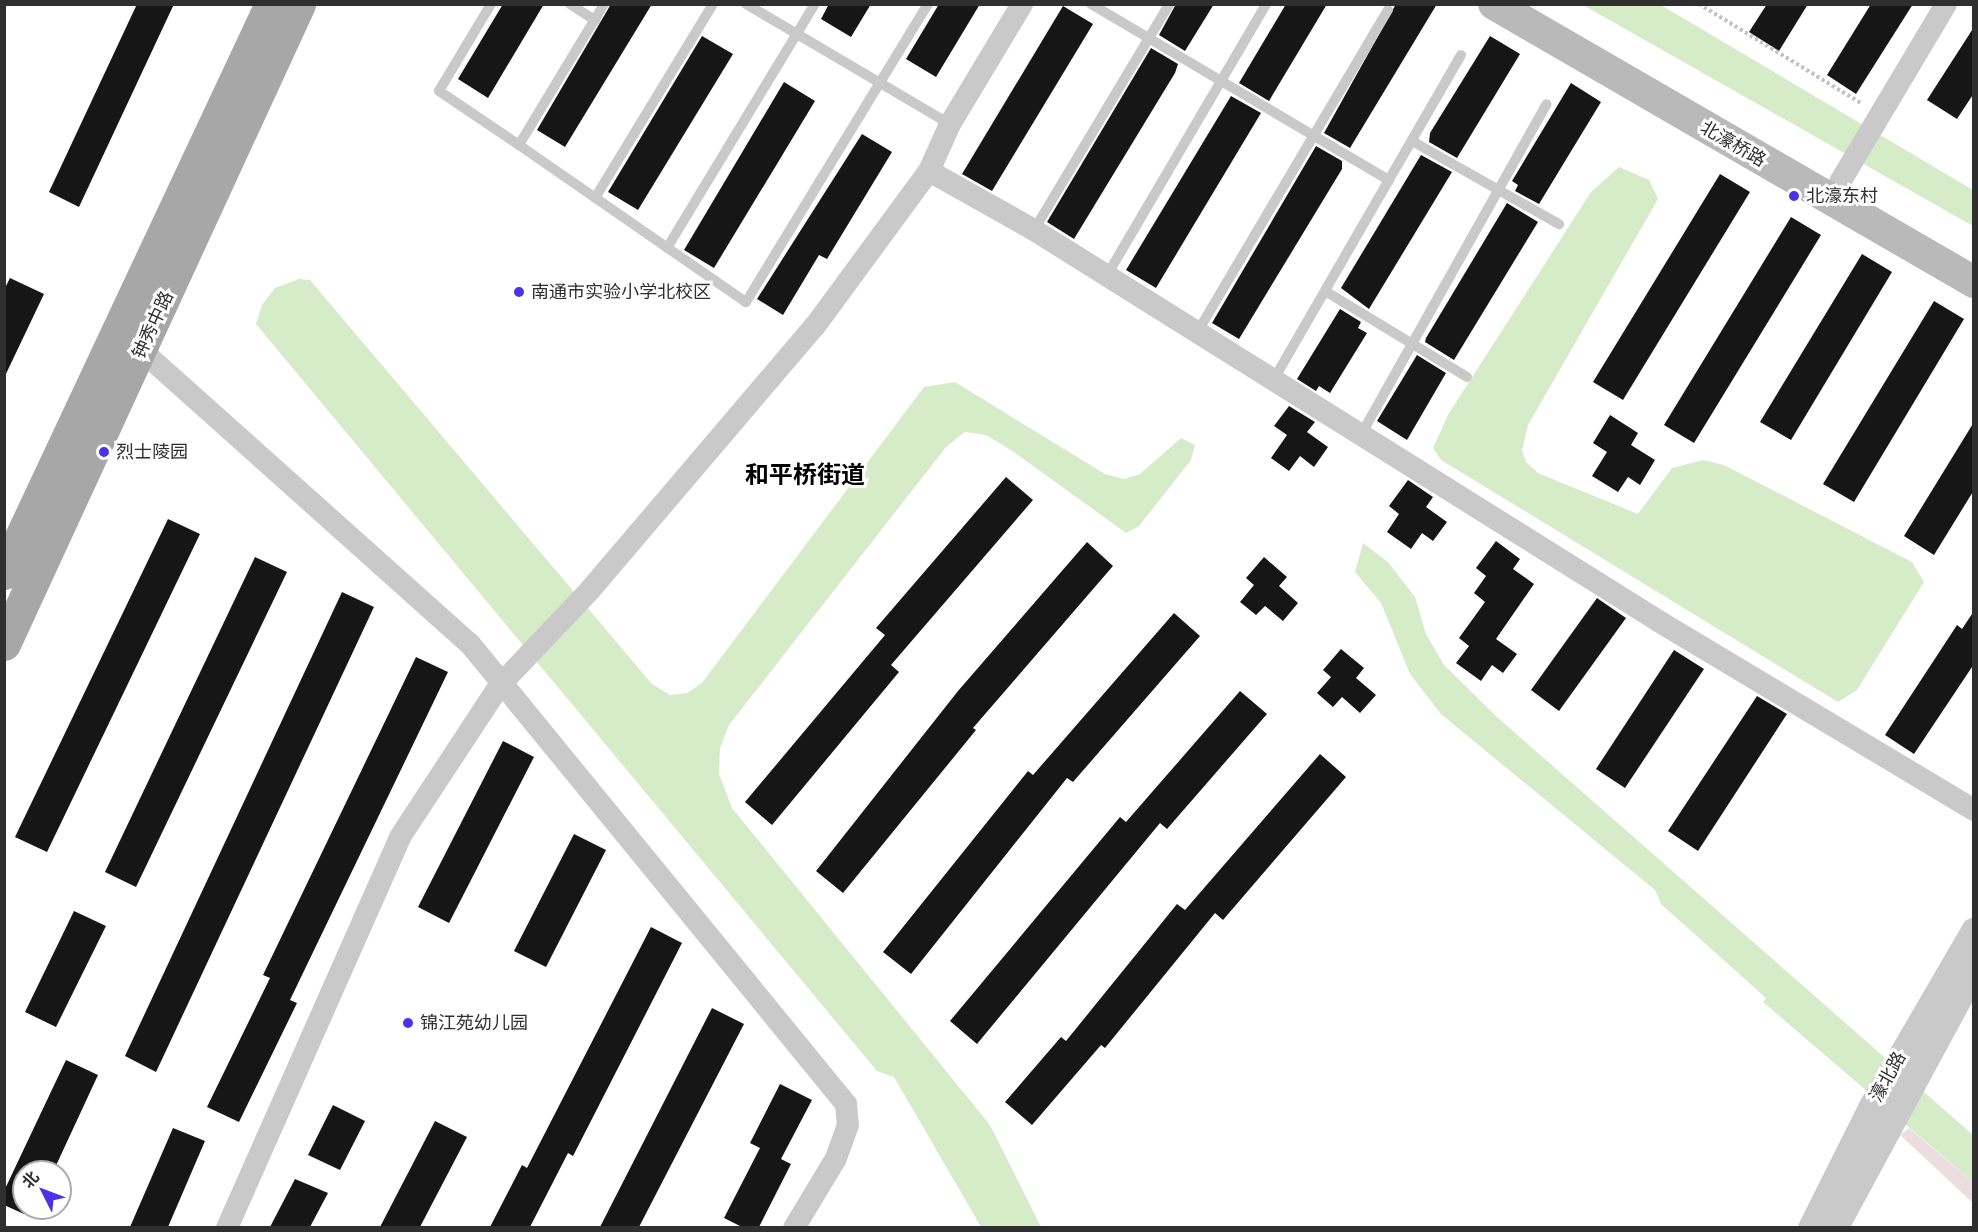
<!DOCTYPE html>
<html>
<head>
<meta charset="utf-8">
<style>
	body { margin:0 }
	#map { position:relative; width:1978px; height:1232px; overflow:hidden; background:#fff; font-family:"IBM Plex Sans","Noto Sans SC",sans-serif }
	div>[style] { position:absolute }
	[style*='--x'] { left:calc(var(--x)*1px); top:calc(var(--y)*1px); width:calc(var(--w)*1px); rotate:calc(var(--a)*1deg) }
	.green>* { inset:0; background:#ecdde1 }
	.water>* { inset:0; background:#d6ecc9 }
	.building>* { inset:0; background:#161616 }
	.path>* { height:4px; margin-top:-2px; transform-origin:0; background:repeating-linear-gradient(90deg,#c3c3c3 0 3px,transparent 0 6px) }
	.service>* { height:10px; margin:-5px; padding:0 5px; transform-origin:5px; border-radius:5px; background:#c9c9c9 }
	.minor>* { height:22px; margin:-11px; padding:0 11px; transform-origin:11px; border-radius:11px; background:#c9c9c9 }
	.tertiary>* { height:27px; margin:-13.5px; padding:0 13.5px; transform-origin:13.5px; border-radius:13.5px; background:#c9c9c9 }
	.secondary>* { height:32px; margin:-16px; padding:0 16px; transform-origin:16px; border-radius:16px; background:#b9b9b9 }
	.primary>* { height:33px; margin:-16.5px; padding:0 16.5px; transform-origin:16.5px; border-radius:16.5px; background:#a7a7a7 }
	.dots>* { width:16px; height:16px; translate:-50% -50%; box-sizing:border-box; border:3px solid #fff; border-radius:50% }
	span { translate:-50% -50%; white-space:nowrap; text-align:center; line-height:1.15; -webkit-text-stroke:6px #fff; paint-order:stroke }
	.street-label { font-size:18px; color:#2f2f2f }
	.poi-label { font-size:18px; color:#2f2f2f }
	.left { translate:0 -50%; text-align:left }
	.district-label { font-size:24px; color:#000; font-weight:700 }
	.frame { position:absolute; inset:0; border:6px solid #2f2f2f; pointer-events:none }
	.north { position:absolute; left:12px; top:1160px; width:60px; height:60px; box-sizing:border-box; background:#fff; border:2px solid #acacac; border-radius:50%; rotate:312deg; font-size:16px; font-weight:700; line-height:24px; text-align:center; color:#2f2f2f }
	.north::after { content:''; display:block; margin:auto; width:21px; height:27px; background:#4f30e7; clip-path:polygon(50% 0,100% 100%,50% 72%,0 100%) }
</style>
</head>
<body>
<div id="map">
	<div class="green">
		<div style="clip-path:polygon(1909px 1128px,1973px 1182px,1973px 1203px,1900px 1135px)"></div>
	</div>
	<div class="water">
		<div style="clip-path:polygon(1583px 5px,1661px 5px,1973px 190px,1973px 226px)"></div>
		<div style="clip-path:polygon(1619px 167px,1649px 180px,1658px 199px,1528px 425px,1522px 450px,1526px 462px,1538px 473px,1638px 514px,1672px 468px,1703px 460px,1724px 465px,1912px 562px,1924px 582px,1857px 690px,1838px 702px,1441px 460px,1433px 448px,1449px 413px,1591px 192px)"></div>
		<div style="clip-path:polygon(299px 279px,310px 280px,652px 684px,670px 695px,687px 693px,702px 683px,924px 387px,955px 382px,1105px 474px,1124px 479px,1140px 474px,1181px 438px,1195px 445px,1191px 460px,1139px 526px,1126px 533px,1014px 452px,986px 435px,965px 432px,946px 447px,729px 725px,720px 748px,719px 774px,732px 808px,990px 1125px,1041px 1227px,981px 1227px,894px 1077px,877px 1071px,256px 324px,262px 305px,275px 288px)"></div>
		<div style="clip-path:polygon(1363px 543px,1388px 562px,1415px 597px,1426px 634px,1444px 665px,1497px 717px,1973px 1135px,1973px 1182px,1763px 1002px,1766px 998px,1661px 904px,1655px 890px,1441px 714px,1410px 674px,1381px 603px,1355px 572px)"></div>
	</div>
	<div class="building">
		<div style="clip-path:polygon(137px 4px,174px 4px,79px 207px,49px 192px)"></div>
		<div style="clip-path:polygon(503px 4px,544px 4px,488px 98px,458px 79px)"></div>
		<div style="clip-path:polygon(611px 4px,652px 4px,565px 147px,537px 130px)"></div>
		<div style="clip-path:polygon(829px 4px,871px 4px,851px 37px,821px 19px)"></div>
		<div style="clip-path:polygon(939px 4px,980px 4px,936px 77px,906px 59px)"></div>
		<div style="clip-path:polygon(1176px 4px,1214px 4px,1185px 51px,1159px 35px)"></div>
		<div style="clip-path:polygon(1286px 4px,1327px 4px,1269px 101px,1239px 83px)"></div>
		<div style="clip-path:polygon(1396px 4px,1437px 4px,1350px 148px,1324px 133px)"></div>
		<div style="clip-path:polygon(1767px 4px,1808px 4px,1779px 51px,1749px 32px)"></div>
		<div style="clip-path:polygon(1871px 4px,1913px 4px,1856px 94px,1827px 75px)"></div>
		<div style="clip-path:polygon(1063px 6px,1093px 24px,992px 191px,962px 174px)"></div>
		<div style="clip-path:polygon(1974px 27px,1974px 93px,1957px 119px,1927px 100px)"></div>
		<div style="clip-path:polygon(702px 36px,733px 54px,638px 210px,608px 192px)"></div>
		<div style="clip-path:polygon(1490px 36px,1520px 54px,1457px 158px,1429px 142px,1430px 133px)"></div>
		<div style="clip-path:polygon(1151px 48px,1178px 64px,1175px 73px,1074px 239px,1047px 222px)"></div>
		<div style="clip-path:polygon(784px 82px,815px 101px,714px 268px,684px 250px)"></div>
		<div style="clip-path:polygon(1571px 83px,1601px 102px,1539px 204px,1515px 191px,1518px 185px,1512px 181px)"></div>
		<div style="clip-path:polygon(1231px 96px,1261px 113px,1156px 288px,1126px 270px)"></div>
		<div style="clip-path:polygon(862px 134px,892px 152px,827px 259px,819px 255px,783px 315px,757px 299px)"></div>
		<div style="clip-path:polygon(1316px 146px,1342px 161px,1342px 169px,1239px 339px,1212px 323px)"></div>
		<div style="clip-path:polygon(1421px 155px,1452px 172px,1369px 309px,1341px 288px)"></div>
		<div style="clip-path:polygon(1720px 174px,1750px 192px,1623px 400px,1593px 382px)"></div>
		<div style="clip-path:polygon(1507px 203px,1538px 222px,1454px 360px,1425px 342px,1426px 338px)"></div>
		<div style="clip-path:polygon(1791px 217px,1821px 235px,1694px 443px,1664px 425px)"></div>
		<div style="clip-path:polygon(1862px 254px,1892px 272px,1791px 440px,1760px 422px)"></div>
		<div style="clip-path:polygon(10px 278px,44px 294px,4px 378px,4px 290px)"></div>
		<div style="clip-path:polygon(1934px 301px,1964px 319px,1854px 502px,1823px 484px)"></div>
		<div style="clip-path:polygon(1340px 309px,1361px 322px,1358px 328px,1367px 333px,1330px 393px,1319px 386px,1316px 391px,1297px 379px)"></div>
		<div style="clip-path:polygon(1417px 355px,1446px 373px,1407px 440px,1377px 421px)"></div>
		<div style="clip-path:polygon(1289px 406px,1315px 422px,1307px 432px,1328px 447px,1314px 467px,1300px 456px,1289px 471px,1271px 458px,1287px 435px,1274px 426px)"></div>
		<div style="clip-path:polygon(1610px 415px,1638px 433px,1631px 445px,1655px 460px,1640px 485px,1628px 477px,1618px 492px,1592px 476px,1607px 452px,1593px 443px)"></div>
		<div style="clip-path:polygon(1974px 422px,1974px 490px,1934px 555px,1904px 536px)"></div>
		<div style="clip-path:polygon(1006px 477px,1033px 500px,891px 665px,899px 672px,772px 825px,745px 802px,885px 635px,876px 628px)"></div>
		<div style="clip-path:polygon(1408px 480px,1433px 497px,1426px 507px,1447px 522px,1433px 541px,1422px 533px,1411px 549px,1387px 532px,1399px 514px,1389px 506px)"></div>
		<div style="clip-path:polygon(168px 519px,200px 534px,47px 852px,15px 837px)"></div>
		<div style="clip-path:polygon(1496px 541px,1520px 559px,1513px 569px,1534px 584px,1496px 639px,1517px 654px,1503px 673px,1492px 665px,1481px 681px,1456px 663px,1469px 646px,1459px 638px,1485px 602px,1474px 593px,1486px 576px,1476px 568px)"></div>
		<div style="clip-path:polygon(1087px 542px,1113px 566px,973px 728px,976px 730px,843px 893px,816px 871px,958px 691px)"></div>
		<div style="clip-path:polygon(255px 557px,287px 572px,136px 887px,105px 872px)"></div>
		<div style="clip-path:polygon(1264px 557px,1287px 577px,1279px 586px,1298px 603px,1283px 621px,1265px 606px,1256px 615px,1240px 602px,1254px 585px,1246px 578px)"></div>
		<div style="clip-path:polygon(342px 592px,374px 607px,156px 1072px,125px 1056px)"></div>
		<div style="clip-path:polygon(1597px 598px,1626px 618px,1559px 711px,1531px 690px)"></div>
		<div style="clip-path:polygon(1974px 611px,1974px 664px,1914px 754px,1885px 735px,1957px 625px,1962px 629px)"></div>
		<div style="clip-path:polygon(1174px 613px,1200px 636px,1073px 782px,1067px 778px,911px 974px,883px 952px,1028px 771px,1033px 775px)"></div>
		<div style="clip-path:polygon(1341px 649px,1364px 668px,1356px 678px,1376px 695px,1360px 713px,1342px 697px,1333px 707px,1317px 693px,1331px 677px,1323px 670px)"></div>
		<div style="clip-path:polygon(1674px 650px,1704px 669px,1625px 788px,1596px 769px)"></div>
		<div style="clip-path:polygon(416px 657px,448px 672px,290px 1000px,297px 1003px,239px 1122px,207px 1107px,270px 978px,263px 975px)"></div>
		<div style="clip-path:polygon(1240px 691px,1267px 714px,1167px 829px,1160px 823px,977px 1044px,950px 1021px,1120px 817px,1126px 822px)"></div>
		<div style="clip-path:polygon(1757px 696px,1787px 714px,1698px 851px,1668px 831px)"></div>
		<div style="clip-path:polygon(503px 741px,534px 757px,449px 923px,418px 907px)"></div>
		<div style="clip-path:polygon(1320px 754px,1346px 777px,1223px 920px,1215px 913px,1105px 1048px,1101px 1045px,1032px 1125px,1005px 1102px,1061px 1037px,1066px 1041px,1177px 904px,1185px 910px)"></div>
		<div style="clip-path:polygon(574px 834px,606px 850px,546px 967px,514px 951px)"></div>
		<div style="clip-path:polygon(74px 911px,106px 926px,56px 1027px,25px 1012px)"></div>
		<div style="clip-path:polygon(651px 927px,682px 943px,573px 1156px,568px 1153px,530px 1227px,490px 1227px,522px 1165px,527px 1168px)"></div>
		<div style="clip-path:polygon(712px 1008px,744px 1024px,639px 1227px,600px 1227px)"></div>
		<div style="clip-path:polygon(66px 1060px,98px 1075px,53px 1172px,24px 1172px,24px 1214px,4px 1205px,4px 1191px)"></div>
		<div style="clip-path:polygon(780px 1084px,812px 1100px,781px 1159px,791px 1164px,759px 1227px,742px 1227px,724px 1218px,760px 1148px,750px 1143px)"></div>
		<div style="clip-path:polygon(333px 1105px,365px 1121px,340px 1170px,308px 1155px)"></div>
		<div style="clip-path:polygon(435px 1121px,467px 1137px,420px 1227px,380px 1227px)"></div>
		<div style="clip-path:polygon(173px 1128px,205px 1141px,168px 1227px,130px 1227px)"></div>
		<div style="clip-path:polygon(295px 1179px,328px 1193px,310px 1227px,270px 1227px)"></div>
	</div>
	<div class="path">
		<div style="--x:1699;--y:4;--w:191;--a:31.5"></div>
	</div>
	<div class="service">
		<div style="--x:491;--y:4;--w:101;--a:120.9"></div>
		<div style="--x:439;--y:91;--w:97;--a:34"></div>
		<div style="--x:570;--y:4;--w:30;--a:33"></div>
		<div style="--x:604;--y:4;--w:165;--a:121.1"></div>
		<div style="--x:519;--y:145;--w:276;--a:34.7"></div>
		<div style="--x:746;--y:302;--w:349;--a:-58.6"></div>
		<div style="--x:746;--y:4;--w:237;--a:30.5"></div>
		<div style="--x:1091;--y:4;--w:346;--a:30.6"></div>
		<div style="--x:1412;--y:141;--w:169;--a:29.5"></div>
		<div style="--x:595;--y:198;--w:227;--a:-58.7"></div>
		<div style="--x:1034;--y:230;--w:263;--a:-59.1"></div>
		<div style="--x:667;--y:248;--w:285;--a:-58.8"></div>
		<div style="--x:1106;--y:277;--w:316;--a:-59.6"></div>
		<div style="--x:1325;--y:291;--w:166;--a:31.2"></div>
		<div style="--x:1198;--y:331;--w:373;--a:-59.4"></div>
		<div style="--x:1274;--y:379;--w:374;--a:-60"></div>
		<div style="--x:1362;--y:433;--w:377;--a:-60.7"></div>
	</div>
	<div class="minor">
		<div style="--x:929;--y:171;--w:120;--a:29.3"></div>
		<div style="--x:1034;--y:230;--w:739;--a:32.05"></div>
		<div style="--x:1660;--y:622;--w:366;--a:30.9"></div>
		<div style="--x:1840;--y:182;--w:207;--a:-59.2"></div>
		<div style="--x:141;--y:350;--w:441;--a:41.8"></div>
		<div style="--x:470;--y:644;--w:594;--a:50.74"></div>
		<div style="--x:846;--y:1104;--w:21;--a:85"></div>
		<div style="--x:848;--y:1125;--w:37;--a:110"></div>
		<div style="--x:835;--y:1160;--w:79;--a:121.1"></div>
		<div style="--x:227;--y:1228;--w:428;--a:-66.1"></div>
		<div style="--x:400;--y:837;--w:182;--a:-56.7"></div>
		<div style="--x:500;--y:685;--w:131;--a:-46.5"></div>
		<div style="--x:590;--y:590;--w:347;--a:-49.6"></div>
		<div style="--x:815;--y:326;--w:192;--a:-53.7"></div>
		<div style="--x:929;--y:171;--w:51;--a:-65.9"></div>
		<div style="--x:950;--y:124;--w:140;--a:-59"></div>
	</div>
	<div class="tertiary">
		<div style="--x:1811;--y:1228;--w:136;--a:-63.4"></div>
		<div style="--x:1872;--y:1106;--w:203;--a:-59.8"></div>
		<div style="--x:1834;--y:1228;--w:294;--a:-61.6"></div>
	</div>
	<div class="secondary">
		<div style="--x:1494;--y:4;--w:555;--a:30.08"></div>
	</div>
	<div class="primary">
		<div style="--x:4;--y:573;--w:629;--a:-64.86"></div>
		<div style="--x:4;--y:644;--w:705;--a:-65.25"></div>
	</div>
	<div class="dots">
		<div style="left:1794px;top:196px;background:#4f30e7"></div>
		<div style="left:519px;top:292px;background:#4f30e7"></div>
		<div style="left:104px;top:452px;background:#4f30e7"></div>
		<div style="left:408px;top:1023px;background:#4f30e7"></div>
	</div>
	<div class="street-label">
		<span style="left:1733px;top:144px;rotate:30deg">北濠桥路</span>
		<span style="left:153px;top:325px;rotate:-65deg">钟秀中路</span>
		<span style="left:1888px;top:1077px;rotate:-61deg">濠北路</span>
	</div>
	<div class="poi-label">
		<span class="left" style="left:1806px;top:196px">北濠东村</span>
		<span class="left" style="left:531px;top:292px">南通市实验小学北校区</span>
		<span class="left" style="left:116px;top:452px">烈士陵园</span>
		<span class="left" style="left:420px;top:1023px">锦江苑幼儿园</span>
	</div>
	<div class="district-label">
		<span style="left:805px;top:475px">和平桥街道</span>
	</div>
	<div class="frame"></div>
	<div class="north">北</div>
</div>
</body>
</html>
